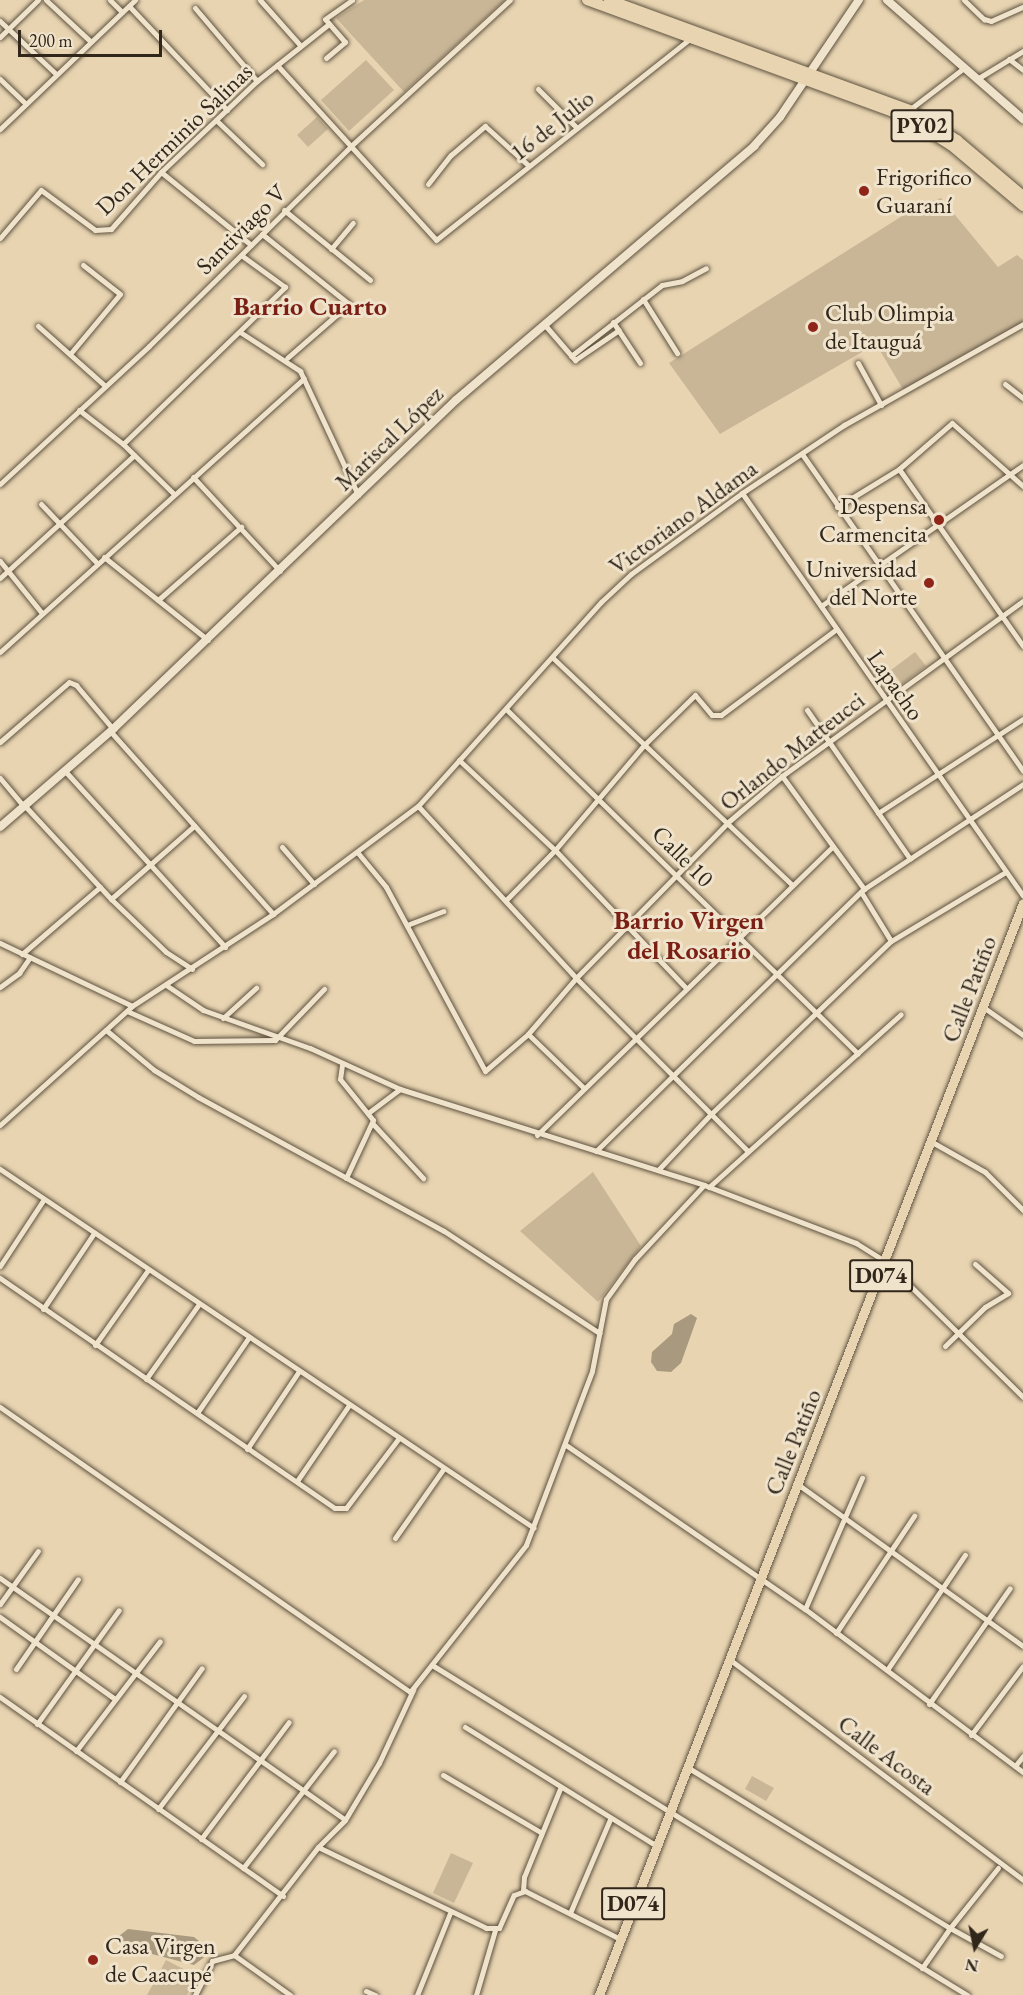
<!DOCTYPE html>
<html>
<head>
<meta charset="utf-8">
<style>
	body { margin:0 }
	#map { position:relative; width:1023px; height:1995px; overflow:hidden; background:#e8d4b1; font-family:"EB Garamond",serif }
	div>[style] { position:absolute }
	[style*='--x'] { left:calc(var(--x)*1px); top:calc(var(--y)*1px); width:calc(var(--w)*1px); rotate:calc(var(--a)*1deg) }
	.green>* { inset:0; background:#c9b697 }
	.water>* { inset:0; background:#a9997e }
	.roads { filter:drop-shadow(0 0 2px #5e5240) drop-shadow(0 0 2px #5e5240) }
	.street>* { height:5px; margin:-2.5px; padding:0 2.5px; transform-origin:2.5px; border-radius:2.5px; background:#f0e3cc }
	.secondary>* { height:8px; margin:-4px; padding:0 4px; transform-origin:4px; border-radius:4px; background:#f0e3cc }
	.primary>* { height:9px; margin:-4.5px; padding:0 4.5px; transform-origin:4.5px; border-radius:4.5px; background:#e8d4b1 }
	.highway>* { height:10px; margin:-5px; padding:0 5px; transform-origin:5px; border-radius:5px; background:#e8d4b1 }
	.dots>* { width:16px; height:16px; translate:-50% -50%; box-sizing:border-box; border:3px solid #f0e3cc; border-radius:50% }
	span { translate:-50% -50%; white-space:nowrap; text-align:center; line-height:1.15; -webkit-text-stroke:6px #f0e3cc; paint-order:stroke }
	.shield-label span { padding:2px 4px; background:#f0e3cc; border:2px solid; border-radius:4px; -webkit-text-stroke-width:0 }
	.shield-label { font-size:22px; color:#30261a; font-weight:700 }
	.street-label { font-size:24px; color:#30261a }
	.poi-label { font-size:24px; color:#30261a }
	.left { translate:0 -50%; text-align:left }
	.right { translate:-100% -50%; text-align:right }
	.neighbourhood-label { font-size:26px; color:#7a1f14; font-weight:700 }
	.north { position:absolute; left:945px; top:1917px; width:60px; height:60px; -webkit-text-stroke:4px #f0e3cc; paint-order:stroke; rotate:190deg; font-size:16px; font-weight:700; line-height:24px; text-align:center; color:#30261a }
	.north::after { content:''; display:block; margin:auto; width:21px; height:27px; background:#30261a; clip-path:polygon(50% 0,100% 100%,50% 72%,0 100%) }
	.scale { position:absolute; left:18px; top:30px; width:144px; height:27px; box-sizing:border-box; border:3px solid #30261a; border-top:0; padding-left:8px; font-size:18px; line-height:21px; white-space:nowrap; color:#30261a; -webkit-text-stroke:4px #f0e3cc; paint-order:stroke }
</style>
</head>
<body>
<div id="map">
	<div class="green">
		<div style="clip-path:polygon(364px 0,505px 0,404px 92px,336px 18px)"></div>
		<div style="clip-path:polygon(366px 60px,394px 90px,349px 131px,321px 100px)"></div>
		<div style="clip-path:polygon(317px 117px,328px 129px,308px 147px,297px 135px)"></div>
		<div style="clip-path:polygon(941px 198px,998px 267px,1017px 255px,1023px 260px,1023px 321px,1015px 331px,904px 391px,876px 344px,720px 434px,669px 363px,918px 206px)"></div>
		<div style="clip-path:polygon(915px 652px,926px 666px,902px 684px,891px 670px)"></div>
		<div style="clip-path:polygon(593px 1172px,641px 1246px,598px 1302px,520px 1231px)"></div>
		<div style="clip-path:polygon(752px 1776px,774px 1788px,766px 1801px,745px 1789px)"></div>
		<div style="clip-path:polygon(451px 1853px,473px 1863px,454px 1903px,433px 1893px)"></div>
		<div style="clip-path:polygon(166px 1960px,197px 1976px,187px 1995px,147px 1995px)"></div>
	</div>
	<div class="water">
		<div style="clip-path:polygon(691px 1314px,697px 1318px,681px 1363px,671px 1372px,657px 1371px,651px 1362px,652px 1352px,672px 1334px,674px 1324px)"></div>
		<div style="clip-path:polygon(128px 1929px,194px 1937px,204px 1945px,207px 1955px,194px 1965px,152px 1954px,138px 1943px,120px 1941px,119px 1936px)"></div>
	</div>
	<div class="roads">
		<div class="street">
			<div style="--x:46;--y:0;--w:60;--a:43"></div>
			<div style="--x:110;--y:0;--w:17;--a:45"></div>
			<div style="--x:260;--y:0;--w:60;--a:48.4"></div>
			<div style="--x:964;--y:0;--w:28;--a:44"></div>
			<div style="--x:984;--y:19;--w:7;--a:16"></div>
			<div style="--x:991;--y:21;--w:35;--a:-24"></div>
			<div style="--x:129;--y:6;--w:143;--a:46.7"></div>
			<div style="--x:195;--y:8;--w:96;--a:49.7"></div>
			<div style="--x:0;--y:21;--w:76;--a:43.4"></div>
			<div style="--x:0;--y:37;--w:53;--a:-44.2"></div>
			<div style="--x:326;--y:58;--w:25;--a:-40"></div>
			<div style="--x:345;--y:42;--w:30;--a:-131"></div>
			<div style="--x:325;--y:19;--w:33;--a:-35"></div>
			<div style="--x:1009;--y:59;--w:18;--a:38"></div>
			<div style="--x:277;--y:65;--w:236;--a:47.7"></div>
			<div style="--x:436;--y:240;--w:325;--a:-38.4"></div>
			<div style="--x:0;--y:79;--w:35;--a:44"></div>
			<div style="--x:977;--y:79;--w:54;--a:-31.3"></div>
			<div style="--x:538;--y:89;--w:55;--a:45"></div>
			<div style="--x:909;--y:110;--w:69;--a:-37.4"></div>
			<div style="--x:216;--y:120;--w:64;--a:43.7"></div>
			<div style="--x:0;--y:129;--w:187;--a:-43.7"></div>
			<div style="--x:161;--y:172;--w:116;--a:39"></div>
			<div style="--x:428;--y:184;--w:37;--a:-52"></div>
			<div style="--x:451;--y:155;--w:45;--a:-40.5"></div>
			<div style="--x:485;--y:126;--w:59;--a:42.3"></div>
			<div style="--x:284;--y:210;--w:111;--a:39.1"></div>
			<div style="--x:262;--y:234;--w:112;--a:38.8"></div>
			<div style="--x:349;--y:304;--w:82;--a:138.9"></div>
			<div style="--x:0;--y:238;--w:63;--a:-49.5"></div>
			<div style="--x:41;--y:190;--w:67;--a:36.5"></div>
			<div style="--x:95;--y:230;--w:16;--a:-4"></div>
			<div style="--x:111;--y:229;--w:76;--a:-48.7"></div>
			<div style="--x:161;--y:172;--w:132;--a:-43.5"></div>
			<div style="--x:257;--y:81;--w:92;--a:-38.4"></div>
			<div style="--x:331;--y:249;--w:34;--a:-50"></div>
			<div style="--x:643;--y:299;--w:64;--a:57.8"></div>
			<div style="--x:613;--y:322;--w:49;--a:56.6"></div>
			<div style="--x:544;--y:324;--w:48;--a:49.3"></div>
			<div style="--x:575;--y:360;--w:53;--a:-34.3"></div>
			<div style="--x:38;--y:326;--w:90;--a:41.8"></div>
			<div style="--x:240;--y:332;--w:72;--a:33"></div>
			<div style="--x:300;--y:371;--w:137;--a:64.9"></div>
			<div style="--x:70;--y:354;--w:78;--a:-50.2"></div>
			<div style="--x:120;--y:294;--w:47;--a:-141.9"></div>
			<div style="--x:571;--y:356;--w:115;--a:-38"></div>
			<div style="--x:662;--y:285;--w:20;--a:-11"></div>
			<div style="--x:682;--y:281;--w:27;--a:-28"></div>
			<div style="--x:858;--y:363;--w:48;--a:61.3"></div>
			<div style="--x:1005;--y:384;--w:23;--a:38"></div>
			<div style="--x:79;--y:410;--w:56;--a:37.7"></div>
			<div style="--x:123;--y:444;--w:71;--a:44.4"></div>
			<div style="--x:123;--y:444;--w:226;--a:-44.1"></div>
			<div style="--x:285;--y:287;--w:54;--a:-144"></div>
			<div style="--x:802;--y:454;--w:386;--a:55.1"></div>
			<div style="--x:899;--y:469;--w:216;--a:55"></div>
			<div style="--x:193;--y:477;--w:128;--a:47.2"></div>
			<div style="--x:0;--y:484;--w:203;--a:-42.8"></div>
			<div style="--x:149;--y:346;--w:284;--a:-44.7"></div>
			<div style="--x:351;--y:146;--w:216;--a:-42.6"></div>
			<div style="--x:742;--y:493;--w:491;--a:55.1"></div>
			<div style="--x:41;--y:504;--w:81;--a:46.5"></div>
			<div style="--x:837;--y:507;--w:73;--a:-31.5"></div>
			<div style="--x:899;--y:469;--w:70;--a:-41"></div>
			<div style="--x:952;--y:423;--w:95;--a:41.6"></div>
			<div style="--x:104;--y:557;--w:133;--a:38.6"></div>
			<div style="--x:0;--y:561;--w:65;--a:51.2"></div>
			<div style="--x:0;--y:578;--w:182;--a:-42.5"></div>
			<div style="--x:158;--y:600;--w:111;--a:-41.3"></div>
			<div style="--x:821;--y:606;--w:246;--a:-34.9"></div>
			<div style="--x:0;--y:652;--w:409;--a:-42"></div>
			<div style="--x:553;--y:658;--w:328;--a:43.5"></div>
			<div style="--x:507;--y:710;--w:491;--a:44.4"></div>
			<div style="--x:807;--y:710;--w:181;--a:55.3"></div>
			<div style="--x:111;--y:732;--w:244;--a:48.3"></div>
			<div style="--x:0;--y:742;--w:91;--a:-41"></div>
			<div style="--x:69;--y:682;--w:8;--a:23"></div>
			<div style="--x:76;--y:685;--w:57;--a:49.9"></div>
			<div style="--x:459;--y:760;--w:132;--a:43.2"></div>
			<div style="--x:555;--y:850;--w:190;--a:46.5"></div>
			<div style="--x:65;--y:771;--w:238;--a:47.7"></div>
			<div style="--x:782;--y:776;--w:140;--a:54"></div>
			<div style="--x:864;--y:889;--w:191;--a:-33.4"></div>
			<div style="--x:0;--y:778;--w:38;--a:50"></div>
			<div style="--x:25;--y:806;--w:127;--a:47.2"></div>
			<div style="--x:111;--y:899;--w:76;--a:43.9"></div>
			<div style="--x:166;--y:952;--w:31;--a:33"></div>
			<div style="--x:418;--y:806;--w:234;--a:47.4"></div>
			<div style="--x:576;--y:978;--w:244;--a:45.2"></div>
			<div style="--x:878;--y:813;--w:173;--a:-33"></div>
			<div style="--x:282;--y:847;--w:49;--a:49.1"></div>
			<div style="--x:358;--y:853;--w:44;--a:50.5"></div>
			<div style="--x:386;--y:887;--w:209;--a:61.7"></div>
			<div style="--x:485;--y:1071;--w:57;--a:-40.7"></div>
			<div style="--x:528;--y:1034;--w:74;--a:-49.4"></div>
			<div style="--x:576;--y:978;--w:216;--a:-45.7"></div>
			<div style="--x:727;--y:823;--w:72;--a:-40.5"></div>
			<div style="--x:782;--y:776;--w:298;--a:-36"></div>
			<div style="--x:861;--y:892;--w:57;--a:58.5"></div>
			<div style="--x:111;--y:899;--w:111;--a:-41.3"></div>
			<div style="--x:507;--y:899;--w:69;--a:-45.6"></div>
			<div style="--x:555;--y:850;--w:139;--a:-49.7"></div>
			<div style="--x:645;--y:744;--w:70;--a:-44.4"></div>
			<div style="--x:695;--y:695;--w:26;--a:50"></div>
			<div style="--x:712;--y:715;--w:9;--a:0"></div>
			<div style="--x:721;--y:715;--w:142;--a:-36.7"></div>
			<div style="--x:407;--y:925;--w:39;--a:-21"></div>
			<div style="--x:0;--y:943;--w:146;--a:25.5"></div>
			<div style="--x:22;--y:954;--w:103;--a:-40.7"></div>
			<div style="--x:166;--y:985;--w:45;--a:34"></div>
			<div style="--x:203;--y:1010;--w:114;--a:19.6"></div>
			<div style="--x:310;--y:1048;--w:99;--a:24.5"></div>
			<div style="--x:400;--y:1089;--w:319;--a:17.5"></div>
			<div style="--x:704;--y:1185;--w:163;--a:20.9"></div>
			<div style="--x:856;--y:1243;--w:36;--a:32"></div>
			<div style="--x:886;--y:1262;--w:192;--a:44.6"></div>
			<div style="--x:0;--y:987;--w:24;--a:-36"></div>
			<div style="--x:19;--y:973;--w:19;--a:-55"></div>
			<div style="--x:983;--y:1007;--w:49;--a:35"></div>
			<div style="--x:127;--y:1011;--w:73;--a:24.1"></div>
			<div style="--x:194;--y:1041;--w:81;--a:-0.7"></div>
			<div style="--x:275;--y:1040;--w:71;--a:-46.1"></div>
			<div style="--x:223;--y:1018;--w:45;--a:-42.3"></div>
			<div style="--x:106;--y:1030;--w:62;--a:39.8"></div>
			<div style="--x:154;--y:1070;--w:52;--a:31.5"></div>
			<div style="--x:198;--y:1097;--w:280;--a:28.6"></div>
			<div style="--x:444;--y:1231;--w:186;--a:33.3"></div>
			<div style="--x:528;--y:1034;--w:78;--a:44"></div>
			<div style="--x:342;--y:1065;--w:14;--a:98"></div>
			<div style="--x:340;--y:1079;--w:53;--a:51.2"></div>
			<div style="--x:373;--y:1120;--w:64;--a:115"></div>
			<div style="--x:368;--y:1113;--w:40;--a:-37"></div>
			<div style="--x:373;--y:1124;--w:74;--a:47.2"></div>
			<div style="--x:0;--y:1125;--w:178;--a:-42"></div>
			<div style="--x:132;--y:1006;--w:168;--a:-33.1"></div>
			<div style="--x:273;--y:914;--w:181;--a:-36.7"></div>
			<div style="--x:418;--y:806;--w:274;--a:-48.1"></div>
			<div style="--x:601;--y:602;--w:41;--a:-43"></div>
			<div style="--x:631;--y:574;--w:137;--a:-36.1"></div>
			<div style="--x:742;--y:493;--w:123;--a:-33.7"></div>
			<div style="--x:844;--y:425;--w:206;--a:-29.4"></div>
			<div style="--x:537;--y:1135;--w:412;--a:-44.3"></div>
			<div style="--x:932;--y:1142;--w:61;--a:29.5"></div>
			<div style="--x:985;--y:1172;--w:54;--a:45"></div>
			<div style="--x:596;--y:1151;--w:375;--a:-44.4"></div>
			<div style="--x:0;--y:1169;--w:643;--a:33.91"></div>
			<div style="--x:658;--y:1170;--w:77;--a:-46.6"></div>
			<div style="--x:711;--y:1114;--w:250;--a:-43.9"></div>
			<div style="--x:891;--y:941;--w:132;--a:-31"></div>
			<div style="--x:709;--y:1187;--w:258;--a:-42"></div>
			<div style="--x:0;--y:1266;--w:80;--a:-56.7"></div>
			<div style="--x:0;--y:1278;--w:406;--a:34.5"></div>
			<div style="--x:335;--y:1508;--w:11;--a:0"></div>
			<div style="--x:346;--y:1508;--w:88;--a:-52.9"></div>
			<div style="--x:43;--y:1309;--w:92;--a:-56.1"></div>
			<div style="--x:95;--y:1345;--w:92;--a:-54.8"></div>
			<div style="--x:945;--y:1346;--w:56;--a:-44.3"></div>
			<div style="--x:985;--y:1307;--w:27;--a:-31"></div>
			<div style="--x:1008;--y:1293;--w:44;--a:-138.7"></div>
			<div style="--x:146;--y:1379;--w:92;--a:-54.8"></div>
			<div style="--x:0;--y:1407;--w:499;--a:34.8"></div>
			<div style="--x:410;--y:1692;--w:187;--a:-51.7"></div>
			<div style="--x:526;--y:1545;--w:186;--a:-69.2"></div>
			<div style="--x:592;--y:1371;--w:73;--a:-79"></div>
			<div style="--x:606;--y:1299;--w:49;--a:-54.1"></div>
			<div style="--x:635;--y:1259;--w:101;--a:-47"></div>
			<div style="--x:197;--y:1413;--w:92;--a:-55.6"></div>
			<div style="--x:566;--y:1445;--w:290;--a:34.5"></div>
			<div style="--x:805;--y:1609;--w:272;--a:36.8"></div>
			<div style="--x:247;--y:1449;--w:94;--a:-56.3"></div>
			<div style="--x:297;--y:1481;--w:92;--a:-55.6"></div>
			<div style="--x:796;--y:1483;--w:279;--a:35.7"></div>
			<div style="--x:395;--y:1538;--w:85;--a:-55"></div>
			<div style="--x:0;--y:1578;--w:421;--a:35"></div>
			<div style="--x:0;--y:1604;--w:65;--a:-54.4"></div>
			<div style="--x:805;--y:1609;--w:143;--a:-66.5"></div>
			<div style="--x:0;--y:1617;--w:141;--a:35.5"></div>
			<div style="--x:836;--y:1633;--w:141;--a:-56.3"></div>
			<div style="--x:729;--y:1659;--w:368;--a:36.9"></div>
			<div style="--x:432;--y:1665;--w:629;--a:31.67"></div>
			<div style="--x:16;--y:1669;--w:109;--a:-55.4"></div>
			<div style="--x:887;--y:1670;--w:139;--a:-55.9"></div>
			<div style="--x:0;--y:1697;--w:346;--a:35.1"></div>
			<div style="--x:929;--y:1704;--w:141;--a:-55.1"></div>
			<div style="--x:37;--y:1724;--w:140;--a:-54.3"></div>
			<div style="--x:465;--y:1727;--w:224;--a:31.8"></div>
			<div style="--x:971;--y:1735;--w:86;--a:-53"></div>
			<div style="--x:76;--y:1751;--w:138;--a:-52.6"></div>
			<div style="--x:1015;--y:1766;--w:13;--a:-51"></div>
			<div style="--x:687;--y:1767;--w:308;--a:31.5"></div>
			<div style="--x:950;--y:1928;--w:49;--a:125"></div>
			<div style="--x:443;--y:1775;--w:113;--a:30.4"></div>
			<div style="--x:120;--y:1782;--w:140;--a:-54.3"></div>
			<div style="--x:158;--y:1809;--w:142;--a:-52.7"></div>
			<div style="--x:201;--y:1839;--w:146;--a:-53.1"></div>
			<div style="--x:318;--y:1847;--w:187;--a:25.7"></div>
			<div style="--x:486;--y:1928;--w:13;--a:0"></div>
			<div style="--x:499;--y:1928;--w:36;--a:-66"></div>
			<div style="--x:514;--y:1895;--w:12;--a:-20"></div>
			<div style="--x:525;--y:1891;--w:106;--a:26.8"></div>
			<div style="--x:243;--y:1868;--w:148;--a:-52.1"></div>
			<div style="--x:998;--y:1868;--w:77;--a:128.7"></div>
			<div style="--x:950;--y:1928;--w:58;--a:28.8"></div>
			<div style="--x:523;--y:1891;--w:14;--a:-86"></div>
			<div style="--x:524;--y:1877;--w:95;--a:-67.8"></div>
			<div style="--x:570;--y:1913;--w:102;--a:-66.9"></div>
			<div style="--x:234;--y:1955;--w:69;--a:35.5"></div>
			<div style="--x:366;--y:1991;--w:10;--a:24"></div>
			<div style="--x:195;--y:1995;--w:38;--a:-63"></div>
			<div style="--x:212;--y:1961;--w:23;--a:-15"></div>
			<div style="--x:234;--y:1955;--w:137;--a:-52.1"></div>
			<div style="--x:318;--y:1847;--w:38;--a:-45"></div>
			<div style="--x:345;--y:1820;--w:66;--a:-59.2"></div>
			<div style="--x:379;--y:1763;--w:81;--a:-65"></div>
			<div style="--x:417;--y:1995;--w:88;--a:-68.1"></div>
			<div style="--x:476;--y:1995;--w:68;--a:-73.7"></div>
		</div>
		<div class="secondary">
			<div style="--x:887;--y:0;--w:181;--a:41.2"></div>
			<div style="--x:0;--y:827;--w:150;--a:-40.9"></div>
			<div style="--x:113;--y:729;--w:475;--a:-43.8"></div>
			<div style="--x:456;--y:400;--w:392;--a:-40.4"></div>
			<div style="--x:754;--y:146;--w:39;--a:-48"></div>
			<div style="--x:780;--y:117;--w:141;--a:-56"></div>
		</div>
		<div class="primary">
			<div style="--x:599;--y:1995;--w:1171;--a:-68.78"></div>
		</div>
		<div class="highway">
			<div style="--x:587;--y:0;--w:340;--a:20.1"></div>
			<div style="--x:906;--y:117;--w:54;--a:32.2"></div>
			<div style="--x:952;--y:146;--w:93;--a:40.2"></div>
			<div style="--x:609;--y:0;--w:320;--a:20.1"></div>
			<div style="--x:909;--y:110;--w:57;--a:32"></div>
			<div style="--x:957;--y:140;--w:87;--a:40.3"></div>
		</div>
	</div>
	<div class="dots">
		<div style="left:864px;top:191px;background:#8f2418"></div>
		<div style="left:813px;top:327px;background:#8f2418"></div>
		<div style="left:939px;top:520px;background:#8f2418"></div>
		<div style="left:929px;top:583px;background:#8f2418"></div>
		<div style="left:93px;top:1960px;background:#8f2418"></div>
	</div>
	<div class="shield-label">
		<span style="left:922px;top:126px">PY02</span>
		<span style="left:881px;top:1276px">D074</span>
		<span style="left:633px;top:1904px">D074</span>
	</div>
	<div class="street-label">
		<span style="left:552px;top:125px;rotate:-38deg">16 de Julio</span>
		<span style="left:174px;top:139px;rotate:-44deg">Don Herminio Salinas</span>
		<span style="left:241px;top:229px;rotate:-45deg">Santiviago V</span>
		<span style="left:389px;top:438px;rotate:-44deg">Mariscal López</span>
		<span style="left:683px;top:517px;rotate:-36deg">Victoriano Aldama</span>
		<span style="left:896px;top:685px;rotate:55deg">Lapacho</span>
		<span style="left:792px;top:751px;rotate:-38deg">Orlando Matteucci</span>
		<span style="left:683px;top:856px;rotate:45deg">Calle 10</span>
		<span style="left:969px;top:989px;rotate:-69deg">Calle Patiño</span>
		<span style="left:793px;top:1442px;rotate:-68deg">Calle Patiño</span>
		<span style="left:887px;top:1755px;rotate:37deg">Calle Acosta</span>
	</div>
	<div class="poi-label">
		<span class="left" style="left:876px;top:191px">Frigorifico<br>Guaraní</span>
		<span class="left" style="left:825px;top:327px">Club Olimpia<br>de Itauguá</span>
		<span class="right" style="left:927px;top:520px">Despensa<br>Carmencita</span>
		<span class="right" style="left:917px;top:583px">Universidad<br>del Norte</span>
		<span class="left" style="left:105px;top:1960px">Casa Virgen<br>de Caacupé</span>
	</div>
	<div class="neighbourhood-label">
		<span style="left:310px;top:307px">Barrio Cuarto</span>
		<span style="left:689px;top:936px">Barrio Virgen<br>del Rosario</span>
	</div>
	<div class="north">N</div>
	<div class="scale">200 m</div>
</div>
</body>
</html>
